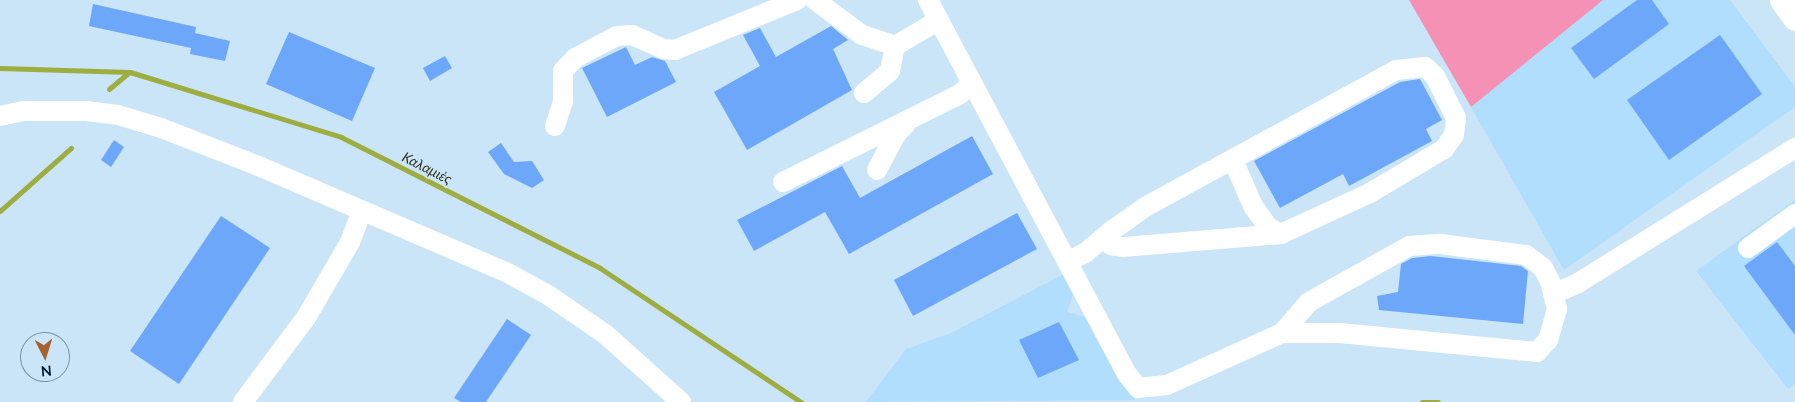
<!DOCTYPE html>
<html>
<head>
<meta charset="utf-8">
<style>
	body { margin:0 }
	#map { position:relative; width:1795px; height:402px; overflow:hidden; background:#cae5f7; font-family:Lato,sans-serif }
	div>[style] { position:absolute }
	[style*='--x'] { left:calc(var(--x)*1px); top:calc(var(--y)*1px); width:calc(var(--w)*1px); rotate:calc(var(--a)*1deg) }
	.built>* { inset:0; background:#b0defc }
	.green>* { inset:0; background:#f491b5 }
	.stream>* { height:5px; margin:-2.5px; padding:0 2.5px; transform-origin:2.5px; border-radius:2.5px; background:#9ead40 }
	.building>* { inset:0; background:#6da7f9 }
	.minor>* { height:20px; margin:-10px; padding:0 10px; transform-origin:10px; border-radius:10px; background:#fff }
	.major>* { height:25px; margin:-12.5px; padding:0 12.5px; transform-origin:12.5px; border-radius:12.5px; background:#fff }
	span { translate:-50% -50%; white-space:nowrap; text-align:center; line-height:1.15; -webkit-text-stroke:4px #cae5f7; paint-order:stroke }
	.water-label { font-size:14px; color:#2f331b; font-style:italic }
	.north { position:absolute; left:20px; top:332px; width:50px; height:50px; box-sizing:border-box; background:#cae5f7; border:1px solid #7993a4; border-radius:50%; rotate:175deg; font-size:14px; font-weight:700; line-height:20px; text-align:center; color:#001727 }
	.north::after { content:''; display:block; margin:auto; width:18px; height:22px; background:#a4632e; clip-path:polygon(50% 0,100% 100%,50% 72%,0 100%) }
</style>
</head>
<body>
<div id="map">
	<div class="built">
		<div style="clip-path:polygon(1601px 0,1730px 0,1795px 87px,1795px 107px,1564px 270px,1471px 107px)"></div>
		<div style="clip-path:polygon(1795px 200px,1795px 384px,1788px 389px,1696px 271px)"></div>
		<div style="clip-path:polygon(1066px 273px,1075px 289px,1067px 312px,1093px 319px,1135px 400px,866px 402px,906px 349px,951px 333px)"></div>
	</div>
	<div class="green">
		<div style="clip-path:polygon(1409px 0,1603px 0,1471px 107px)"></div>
	</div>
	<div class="stream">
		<div style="--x:0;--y:68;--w:130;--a:1.8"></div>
		<div style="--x:130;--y:72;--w:221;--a:17.1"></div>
		<div style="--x:341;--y:137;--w:290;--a:26.8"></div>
		<div style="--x:600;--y:268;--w:242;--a:33.7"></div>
		<div style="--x:109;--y:89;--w:26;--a:-40"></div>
		<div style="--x:0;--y:211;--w:95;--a:-41.6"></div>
		<div style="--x:1422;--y:402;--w:16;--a:0"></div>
	</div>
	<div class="building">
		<div style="clip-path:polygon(1637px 0,1652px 0,1669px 24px,1594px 79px,1571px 48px)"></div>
		<div style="clip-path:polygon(93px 4px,196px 27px,195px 33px,230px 41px,225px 61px,190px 54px,191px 48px,89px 26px)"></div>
		<div style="clip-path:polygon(831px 26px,848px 40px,833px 49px,852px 90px,747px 150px,714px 92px,760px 66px,743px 35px,760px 28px,776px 57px)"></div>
		<div style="clip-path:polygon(289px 32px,375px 68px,352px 121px,266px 84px)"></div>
		<div style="clip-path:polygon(1720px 35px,1762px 94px,1669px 160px,1627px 100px)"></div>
		<div style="clip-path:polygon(626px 47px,635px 65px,652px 57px,665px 61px,676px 82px,607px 117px,582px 68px)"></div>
		<div style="clip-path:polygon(445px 56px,452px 68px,430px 81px,423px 68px)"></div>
		<div style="clip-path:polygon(1420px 79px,1442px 120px,1426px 129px,1432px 141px,1349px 186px,1343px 174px,1280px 208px,1254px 161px,1400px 82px)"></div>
		<div style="clip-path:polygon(972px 136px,993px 174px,849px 254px,825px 212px,754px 251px,737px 220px,842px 166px,860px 198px)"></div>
		<div style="clip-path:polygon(114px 140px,124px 147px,111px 167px,101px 160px)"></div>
		<div style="clip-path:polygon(501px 143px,514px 162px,532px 161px,544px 180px,532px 188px,504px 174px,488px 152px)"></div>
		<div style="clip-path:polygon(1017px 213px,1037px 249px,913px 316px,894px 280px)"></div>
		<div style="clip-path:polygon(221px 216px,270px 248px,179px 384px,130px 351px)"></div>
		<div style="clip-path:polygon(1777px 242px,1795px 266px,1795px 335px,1744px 266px)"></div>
		<div style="clip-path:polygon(1431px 256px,1521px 266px,1528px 271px,1523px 324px,1379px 310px,1377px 296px,1398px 292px,1401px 264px,1412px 258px)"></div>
		<div style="clip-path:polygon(507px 319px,531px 335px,486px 402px,461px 402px,454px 398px)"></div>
		<div style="clip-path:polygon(1059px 322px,1079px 360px,1038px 378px,1019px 340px)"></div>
	</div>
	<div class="minor">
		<div style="--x:815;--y:0;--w:59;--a:36.7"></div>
		<div style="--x:862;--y:35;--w:35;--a:18"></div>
		<div style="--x:928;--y:0;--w:424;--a:62"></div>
		<div style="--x:1127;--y:374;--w:18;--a:52"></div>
		<div style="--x:1138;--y:388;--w:29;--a:-6"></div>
		<div style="--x:1167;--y:385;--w:126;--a:-24.3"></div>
		<div style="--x:1282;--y:333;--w:41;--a:-48.9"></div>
		<div style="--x:1309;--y:302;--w:115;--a:-29.2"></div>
		<div style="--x:1409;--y:246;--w:31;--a:-4"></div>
		<div style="--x:1440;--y:244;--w:87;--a:7.3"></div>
		<div style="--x:1526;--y:255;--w:21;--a:37"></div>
		<div style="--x:1543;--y:268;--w:15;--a:62"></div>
		<div style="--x:1550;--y:281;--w:29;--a:76"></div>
		<div style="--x:1557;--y:309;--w:32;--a:106"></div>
		<div style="--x:1548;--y:340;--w:16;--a:133"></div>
		<div style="--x:1537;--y:352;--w:198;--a:-174.5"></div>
		<div style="--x:1340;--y:333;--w:58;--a:180"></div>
		<div style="--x:864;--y:93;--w:34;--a:-40"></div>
		<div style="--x:890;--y:71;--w:25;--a:-79"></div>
		<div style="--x:895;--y:46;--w:51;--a:-30.6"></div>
		<div style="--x:0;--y:116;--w:25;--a:-12"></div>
		<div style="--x:24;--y:111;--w:62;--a:0"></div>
		<div style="--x:86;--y:111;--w:32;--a:7"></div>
		<div style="--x:118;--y:115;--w:45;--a:16.8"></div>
		<div style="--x:161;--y:128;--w:102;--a:21.3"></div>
		<div style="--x:256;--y:165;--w:272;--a:23.2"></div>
		<div style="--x:506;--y:272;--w:48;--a:28.7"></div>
		<div style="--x:548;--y:295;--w:69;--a:34.4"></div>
		<div style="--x:605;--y:334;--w:102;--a:41.8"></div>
		<div style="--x:555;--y:126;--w:26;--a:-72"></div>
		<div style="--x:563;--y:101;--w:30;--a:-90"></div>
		<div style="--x:563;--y:71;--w:18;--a:-47"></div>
		<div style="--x:575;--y:58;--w:47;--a:-27.6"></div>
		<div style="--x:617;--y:36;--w:15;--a:-4"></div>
		<div style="--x:632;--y:35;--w:35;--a:24"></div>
		<div style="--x:664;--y:49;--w:11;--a:5"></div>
		<div style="--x:675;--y:50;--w:132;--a:-22.3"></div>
		<div style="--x:1233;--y:160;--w:50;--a:66.5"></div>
		<div style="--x:1253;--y:206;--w:27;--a:54"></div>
		<div style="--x:1269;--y:228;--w:13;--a:27"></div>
		<div style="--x:877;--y:170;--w:41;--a:-62.2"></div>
		<div style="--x:896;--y:134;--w:13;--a:-45"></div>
		<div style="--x:783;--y:182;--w:198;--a:-26.4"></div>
		<div style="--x:960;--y:94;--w:16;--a:-43"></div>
		<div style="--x:1748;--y:248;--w:58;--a:-35.9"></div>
		<div style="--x:1069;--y:261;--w:18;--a:-27"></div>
		<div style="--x:1085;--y:253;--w:33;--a:-40"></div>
		<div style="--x:1110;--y:232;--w:43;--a:-35.5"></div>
		<div style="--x:1145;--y:207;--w:286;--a:-28.6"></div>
		<div style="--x:1396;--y:70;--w:29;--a:-6"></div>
		<div style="--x:1425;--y:67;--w:13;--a:42"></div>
		<div style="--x:1435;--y:76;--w:47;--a:63.4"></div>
		<div style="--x:1456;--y:118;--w:17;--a:97"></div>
		<div style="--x:1454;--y:135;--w:17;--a:126"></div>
		<div style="--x:1444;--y:149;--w:86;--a:149.3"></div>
		<div style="--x:1370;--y:193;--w:98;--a:155.3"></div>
		<div style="--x:1281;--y:234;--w:160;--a:175.3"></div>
		<div style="--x:1122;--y:247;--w:11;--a:-170"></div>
		<div style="--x:1111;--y:245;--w:9;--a:-131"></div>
		<div style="--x:1555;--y:293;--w:25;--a:-23"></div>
		<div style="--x:1578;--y:283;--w:256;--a:-31.9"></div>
		<div style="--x:243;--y:402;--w:107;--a:-53.3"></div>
		<div style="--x:307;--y:316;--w:86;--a:-59.8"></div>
		<div style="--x:350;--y:242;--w:33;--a:-69"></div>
	</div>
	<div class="major">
		<div style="--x:1782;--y:0;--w:22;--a:54"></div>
	</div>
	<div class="water-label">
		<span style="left:427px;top:168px;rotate:27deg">Καλαμιές</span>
	</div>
	<div class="north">N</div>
</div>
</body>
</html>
